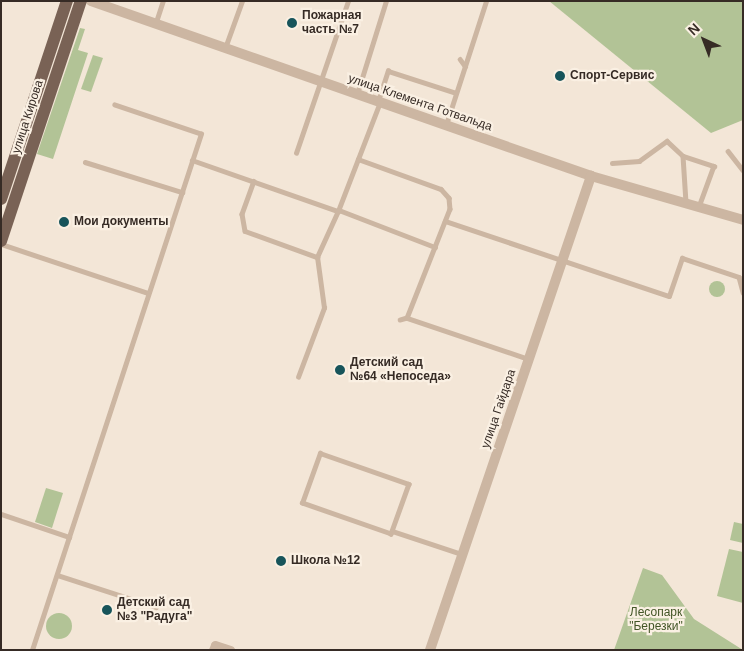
<!DOCTYPE html>
<html>
<head>
<meta charset="utf-8">
<style>
	body { margin:0 }
	#map { position:relative; width:744px; height:651px; overflow:hidden; background:#f3e6d7; font-family:Helvetica,sans-serif }
	div>[style] { position:absolute }
	[style*='--x'] { left:calc(var(--x)*1px); top:calc(var(--y)*1px); width:calc(var(--w)*1px); rotate:calc(var(--a)*1deg) }
	.green>* { inset:0; background:#b2c396 }
	.round { border-radius:50% }
	.service>* { height:4.5px; margin:-2.25px; padding:0 2.25px; transform-origin:2.25px; border-radius:2.25px; background:#ccb6a2 }
	.minor>* { height:9px; margin:-4.5px; padding:0 4.5px; transform-origin:4.5px; border-radius:4.5px; background:#ccb6a2 }
	.tertiary>* { height:10px; margin:-5px; padding:0 5px; transform-origin:5px; border-radius:5px; background:#ccb6a2 }
	.primary>* { height:12px; margin:-6px; padding:0 6px; transform-origin:6px; border-radius:6px; background:#796255 }
	.dots>* { width:14px; height:14px; translate:-50% -50%; box-sizing:border-box; border:2px solid #faf0e3; border-radius:50% }
	span { translate:-50% -50%; white-space:nowrap; text-align:center; line-height:1.15; -webkit-text-stroke:4.5px #faf0e3; paint-order:stroke }
	.poi-label { font-size:12px; color:#362b25; font-weight:700 }
	.left { translate:0 -50%; text-align:left }
	.street-label { font-size:12px; color:#362b25 }
	.park-label { font-size:12px; color:#435627 }
	.frame { position:absolute; inset:0; border:2px solid #362b25; pointer-events:none }
	.north { position:absolute; left:679px; top:15px; width:50px; height:50px; -webkit-text-stroke:4px #faf0e3; paint-order:stroke; rotate:317deg; font-size:14px; font-weight:700; line-height:20px; text-align:center; color:#362b25 }
	.north::after { content:''; display:block; margin:auto; width:18px; height:22px; background:#362b25; clip-path:polygon(50% 0,100% 100%,50% 72%,0 100%) }
</style>
</head>
<body>
<div id="map">
	<div class="green">
		<div style="clip-path:polygon(549px 1px,743px 1px,743px 120px,711px 133px)"></div>
		<div style="clip-path:polygon(80px 28px,85px 29px,78px 50px,88px 53px,53px 159px,37px 154px)"></div>
		<div style="clip-path:polygon(93px 55px,103px 58px,91px 92px,81px 89px)"></div>
		<div class="round" style="left:709px;top:281px;width:16px;height:16px"></div>
		<div style="clip-path:polygon(46px 488px,63px 493px,52px 528px,35px 522px)"></div>
		<div style="clip-path:polygon(734px 522px,743px 524px,743px 543px,730px 540px)"></div>
		<div style="clip-path:polygon(729px 549px,743px 552px,743px 603px,717px 596px)"></div>
		<div style="clip-path:polygon(643px 568px,662px 575px,694px 619px,743px 650px,614px 650px)"></div>
		<div class="round" style="left:46px;top:613px;width:26px;height:26px"></div>
	</div>
	<div class="service">
		<div style="--x:156;--y:22;--w:22;--a:-72"></div>
		<div style="--x:225;--y:48;--w:50;--a:-70.1"></div>
		<div style="--x:460;--y:59;--w:9;--a:54"></div>
		<div style="--x:357;--y:94;--w:97;--a:-72.7"></div>
		<div style="--x:378;--y:101;--w:32;--a:-72"></div>
		<div style="--x:388;--y:71;--w:71;--a:17.9"></div>
		<div style="--x:446;--y:125;--w:130;--a:-72.1"></div>
		<div style="--x:728;--y:151;--w:24;--a:52"></div>
		<div style="--x:296;--y:153;--w:161;--a:-71.1"></div>
		<div style="--x:683;--y:156;--w:33;--a:18"></div>
		<div style="--x:714;--y:166;--w:44;--a:110.1"></div>
		<div style="--x:358;--y:159;--w:88;--a:19.9"></div>
		<div style="--x:441;--y:189;--w:12;--a:48"></div>
		<div style="--x:449;--y:198;--w:11;--a:85"></div>
		<div style="--x:450;--y:209;--w:117;--a:111.5"></div>
		<div style="--x:407;--y:318;--w:7;--a:164"></div>
		<div style="--x:192;--y:160;--w:155;--a:19.3"></div>
		<div style="--x:338;--y:211;--w:117;--a:-68.9"></div>
		<div style="--x:85;--y:162;--w:102;--a:17.2"></div>
		<div style="--x:612;--y:163;--w:27;--a:-4"></div>
		<div style="--x:639;--y:161;--w:34;--a:-36"></div>
		<div style="--x:667;--y:141;--w:22;--a:43"></div>
		<div style="--x:683;--y:156;--w:47;--a:86.3"></div>
		<div style="--x:254;--y:181;--w:35;--a:110"></div>
		<div style="--x:242;--y:214;--w:17;--a:80"></div>
		<div style="--x:245;--y:231;--w:77;--a:19.9"></div>
		<div style="--x:317;--y:257;--w:51;--a:-65.5"></div>
		<div style="--x:339;--y:210;--w:103;--a:21.1"></div>
		<div style="--x:445;--y:221;--w:236;--a:18.5"></div>
		<div style="--x:669;--y:296;--w:40;--a:-71.1"></div>
		<div style="--x:682;--y:258;--w:60;--a:18.4"></div>
		<div style="--x:739;--y:277;--w:16;--a:75"></div>
		<div style="--x:1;--y:244;--w:155;--a:18.4"></div>
		<div style="--x:407;--y:318;--w:129;--a:18.6"></div>
		<div style="--x:298;--y:377;--w:74;--a:-69.4"></div>
		<div style="--x:324;--y:308;--w:51;--a:-97.8"></div>
		<div style="--x:320;--y:453;--w:94;--a:19.2"></div>
		<div style="--x:409;--y:484;--w:53;--a:109.8"></div>
		<div style="--x:391;--y:534;--w:94;--a:-160.8"></div>
		<div style="--x:302;--y:503;--w:53;--a:-70.2"></div>
		<div style="--x:1;--y:514;--w:72;--a:18.7"></div>
		<div style="--x:392;--y:531;--w:74;--a:18.2"></div>
		<div style="--x:57;--y:575;--w:104;--a:17.9"></div>
		<div style="--x:32;--y:650;--w:543;--a:-71.87"></div>
		<div style="--x:201;--y:134;--w:91;--a:-161.4"></div>
	</div>
	<div class="minor">
		<div style="--x:213;--y:650;--w:5;--a:-68"></div>
		<div style="--x:215;--y:645;--w:16;--a:18"></div>
	</div>
	<div class="tertiary">
		<div style="--x:91;--y:1;--w:530;--a:19.29"></div>
		<div style="--x:591;--y:176;--w:158;--a:16.1"></div>
		<div style="--x:430;--y:650;--w:501;--a:-71.24"></div>
	</div>
	<div class="primary">
		<div style="--x:1;--y:199;--w:209;--a:-71.6"></div>
		<div style="--x:1;--y:241;--w:253;--a:-71.6"></div>
	</div>
	<div class="dots">
		<div style="left:292px;top:23px;background:#17545a"></div>
		<div style="left:560px;top:76px;background:#17545a"></div>
		<div style="left:64px;top:222px;background:#17545a"></div>
		<div style="left:340px;top:370px;background:#17545a"></div>
		<div style="left:281px;top:561px;background:#17545a"></div>
		<div style="left:107px;top:610px;background:#17545a"></div>
	</div>
	<div class="poi-label">
		<span class="left" style="left:302px;top:23px">Пожарная<br>часть №7</span>
		<span class="left" style="left:570px;top:76px">Спорт-Сервис</span>
		<span class="left" style="left:74px;top:222px">Мои документы</span>
		<span class="left" style="left:350px;top:370px">Детский сад<br>№64 «Непоседа»</span>
		<span class="left" style="left:291px;top:561px">Школа №12</span>
		<span class="left" style="left:117px;top:610px">Детский сад<br>№3 "Радуга"</span>
	</div>
	<div class="street-label">
		<span style="left:420px;top:103px;rotate:19deg">улица Клемента Готвальда</span>
		<span style="left:28px;top:117px;rotate:-72deg">улица Кирова</span>
		<span style="left:499px;top:409px;rotate:-71deg">улица Гайдара</span>
	</div>
	<div class="park-label">
		<span style="left:656px;top:620px">Лесопарк<br>"Березки"</span>
	</div>
	<div class="frame"></div>
	<div class="north">N</div>
</div>
</body>
</html>
